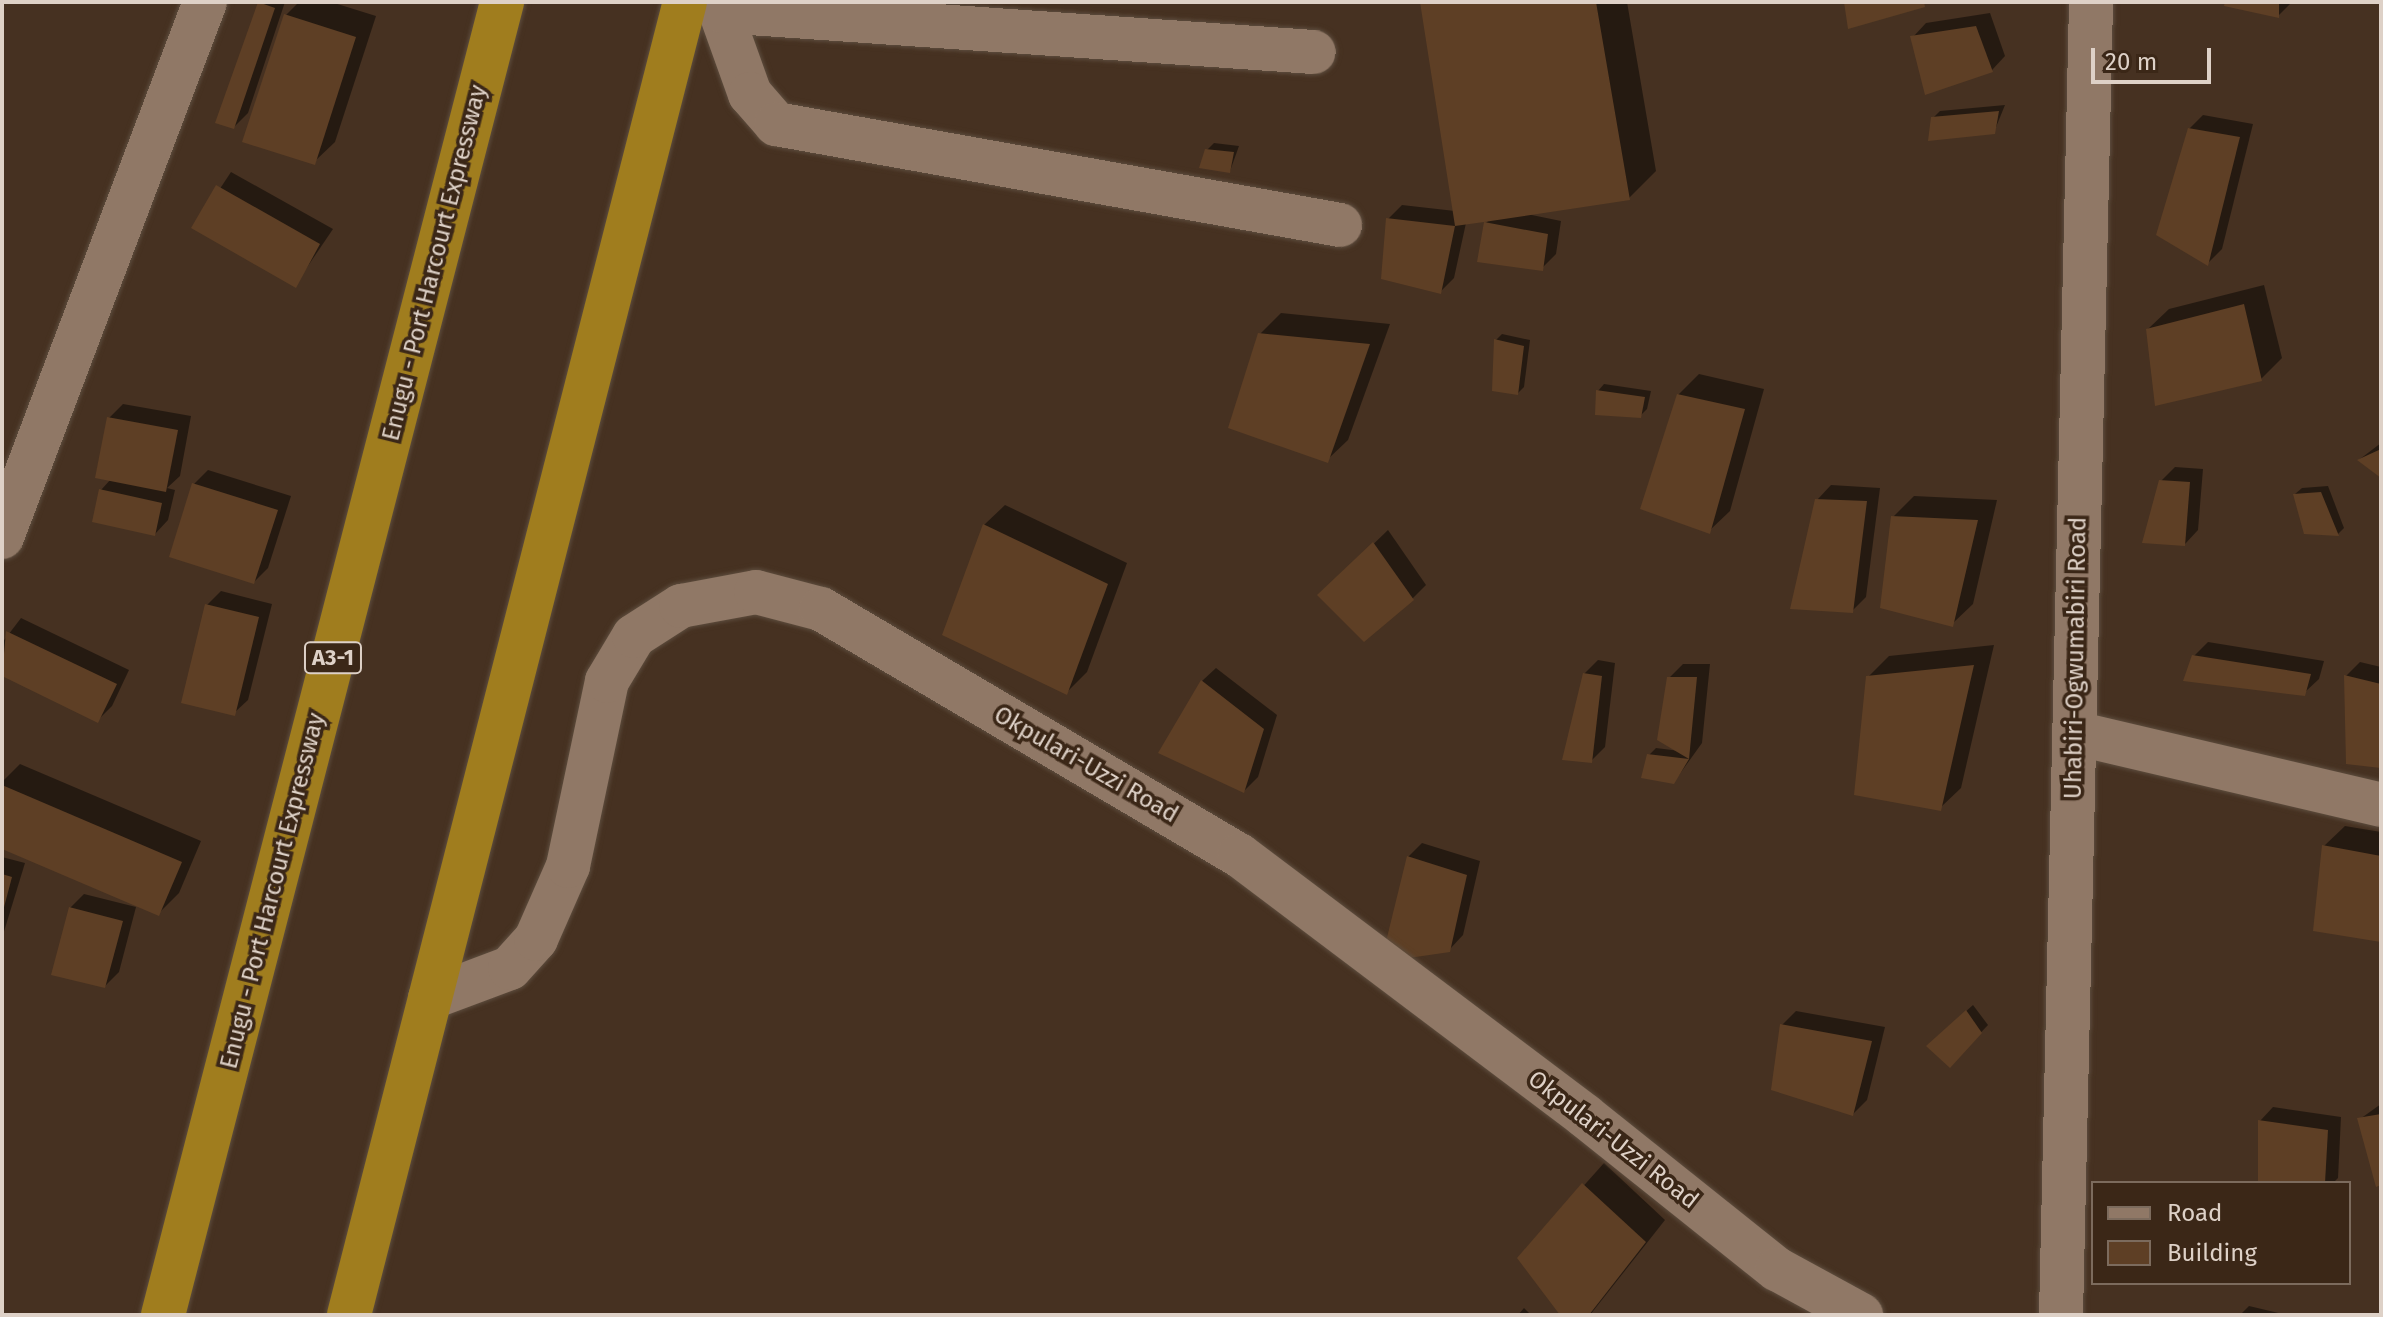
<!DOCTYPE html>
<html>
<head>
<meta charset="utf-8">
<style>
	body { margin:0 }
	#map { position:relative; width:2383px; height:1317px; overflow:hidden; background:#463121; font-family:"Fira Sans",sans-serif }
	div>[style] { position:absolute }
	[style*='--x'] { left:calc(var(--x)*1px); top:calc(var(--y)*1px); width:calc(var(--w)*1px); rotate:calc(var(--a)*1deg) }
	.shadow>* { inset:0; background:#0007 }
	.building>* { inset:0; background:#5e3f25 }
	.roads { filter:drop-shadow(0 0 2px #5d4d3e) drop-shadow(0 0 2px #5d4d3e) }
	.minor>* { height:44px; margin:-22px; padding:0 22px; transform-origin:22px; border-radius:22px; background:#907866 }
	.highway>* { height:44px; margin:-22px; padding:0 22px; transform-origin:22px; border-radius:22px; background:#a07d1e }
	span { translate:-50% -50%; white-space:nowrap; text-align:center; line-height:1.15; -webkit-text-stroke:7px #3b2717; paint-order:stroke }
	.shield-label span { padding:2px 6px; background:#3b2717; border:2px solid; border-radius:6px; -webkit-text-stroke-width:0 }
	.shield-label { font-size:22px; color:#ded1c7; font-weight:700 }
	.street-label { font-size:24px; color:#ded1c7 }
	.frame { position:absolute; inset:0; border:4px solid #ded1c7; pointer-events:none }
	.legend { position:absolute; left:2091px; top:1181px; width:260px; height:104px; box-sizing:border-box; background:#3b2717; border:2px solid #7c6b5d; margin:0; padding:10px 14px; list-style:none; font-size:24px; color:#ded1c7 }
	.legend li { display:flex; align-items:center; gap:16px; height:40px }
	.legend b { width:40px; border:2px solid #7c6b5d }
	.scale { position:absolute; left:2091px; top:48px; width:120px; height:36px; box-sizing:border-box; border:4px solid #ded1c7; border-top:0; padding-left:10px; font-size:24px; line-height:28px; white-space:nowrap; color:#ded1c7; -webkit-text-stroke:6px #3b2717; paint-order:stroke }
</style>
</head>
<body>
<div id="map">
	<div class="shadow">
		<div style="clip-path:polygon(259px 2px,285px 2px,248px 113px,234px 127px,218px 122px)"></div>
		<div style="clip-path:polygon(299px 2px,331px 2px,376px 16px,335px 142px,314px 162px,286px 15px)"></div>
		<div style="clip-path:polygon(1422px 2px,1627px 2px,1656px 171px,1629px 198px,1527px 214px,1561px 221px,1556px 254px,1542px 268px,1486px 223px,1490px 219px,1466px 223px,1454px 278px,1440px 292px,1388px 219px,1402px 205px,1455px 211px)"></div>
		<div style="clip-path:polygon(2227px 2px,2292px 2px,2278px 16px)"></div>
		<div style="clip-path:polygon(1990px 13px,2005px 56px,1992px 70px,1913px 37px,1926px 23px)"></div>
		<div style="clip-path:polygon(2005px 105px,1994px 132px,1933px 118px,1940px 111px)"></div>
		<div style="clip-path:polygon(2203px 115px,2253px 124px,2222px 249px,2208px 263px,2189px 129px)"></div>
		<div style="clip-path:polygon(1214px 143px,1239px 146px,1230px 171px,1207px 150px)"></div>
		<div style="clip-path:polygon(231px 172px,333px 229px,295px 285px,194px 228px)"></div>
		<div style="clip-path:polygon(2264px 285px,2282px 358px,2261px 379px,2148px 329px,2169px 309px)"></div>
		<div style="clip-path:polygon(1281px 313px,1390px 324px,1348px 440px,1327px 460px,1260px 334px)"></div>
		<div style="clip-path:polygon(1502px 334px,1530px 340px,1524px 387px,1518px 393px,1496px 340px)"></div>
		<div style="clip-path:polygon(1699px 374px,1764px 389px,1730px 511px,1709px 531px,1678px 395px)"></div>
		<div style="clip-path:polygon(1604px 384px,1651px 391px,1647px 409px,1640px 416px,1598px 391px)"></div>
		<div style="clip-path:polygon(123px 404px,191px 416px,180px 476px,167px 488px,175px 490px,168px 520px,155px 534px,101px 490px,111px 479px,109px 418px)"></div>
		<div style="clip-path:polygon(2381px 443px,2381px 475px,2360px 459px)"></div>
		<div style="clip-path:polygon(2175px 467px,2203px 469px,2198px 530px,2185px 544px,2161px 481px)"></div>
		<div style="clip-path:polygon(208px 470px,291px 496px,268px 568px,254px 582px,194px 484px)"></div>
		<div style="clip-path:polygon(1831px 485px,1880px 488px,1866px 597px,1852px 611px,1817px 500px)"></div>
		<div style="clip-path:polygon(2328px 486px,2344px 528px,2338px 534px,2295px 494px,2302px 488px)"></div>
		<div style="clip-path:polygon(1914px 496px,1997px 500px,1973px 604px,1952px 624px,1893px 517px)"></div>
		<div style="clip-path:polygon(1005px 505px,1127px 563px,1087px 672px,1067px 692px,984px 525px)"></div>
		<div style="clip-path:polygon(1388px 530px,1426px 585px,1412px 599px,1334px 582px)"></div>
		<div style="clip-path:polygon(221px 591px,272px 604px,248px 700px,234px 713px,207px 605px)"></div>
		<div style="clip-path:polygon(21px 618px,129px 670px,112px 706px,98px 720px,2px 674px,2px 643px)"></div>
		<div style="clip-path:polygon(2208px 642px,2324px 661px,2319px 679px,2304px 693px,2194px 656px)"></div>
		<div style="clip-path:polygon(1994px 645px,1961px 788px,1940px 808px,1868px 677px,1889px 656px)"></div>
		<div style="clip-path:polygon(1598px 660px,1615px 663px,1605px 747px,1591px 761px,1584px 674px)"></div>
		<div style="clip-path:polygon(2360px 662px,2381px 667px,2381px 766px,2346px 676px)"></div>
		<div style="clip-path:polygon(1683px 664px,1710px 664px,1702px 743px,1674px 782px,1649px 755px,1656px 748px,1680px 751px,1669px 678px)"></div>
		<div style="clip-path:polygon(1216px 668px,1277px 715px,1258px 777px,1244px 791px,1202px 681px)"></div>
		<div style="clip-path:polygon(20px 764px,201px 841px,179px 893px,158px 914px,2px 847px,2px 782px)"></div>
		<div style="clip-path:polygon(2345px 826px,2381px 832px,2381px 940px,2324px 846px)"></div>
		<div style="clip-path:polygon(1422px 843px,1480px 861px,1463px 935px,1449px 950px,1408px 857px)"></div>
		<div style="clip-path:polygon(2px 857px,25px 863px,2px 938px)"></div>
		<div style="clip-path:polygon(84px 894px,136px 907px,119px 972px,105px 986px,70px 908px)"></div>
		<div style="clip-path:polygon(1973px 1005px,1988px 1025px,1950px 1065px,1935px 1039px)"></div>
		<div style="clip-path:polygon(1796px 1011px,1885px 1027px,1867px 1100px,1853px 1114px,1782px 1025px)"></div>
		<div style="clip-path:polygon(2381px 1104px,2381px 1183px,2360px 1119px)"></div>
		<div style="clip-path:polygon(2273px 1107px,2341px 1117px,2338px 1178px,2333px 1183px,2260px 1183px,2260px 1121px)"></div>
		<div style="clip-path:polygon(1604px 1163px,1665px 1220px,1590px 1315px,1563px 1315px,1519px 1258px)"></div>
		<div style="clip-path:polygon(2249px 1306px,2287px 1315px,2240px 1315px)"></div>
		<div style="clip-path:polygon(1524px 1308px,1531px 1315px,1518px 1315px)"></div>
	</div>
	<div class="building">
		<div style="clip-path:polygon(258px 2px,275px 8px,234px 129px,215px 123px)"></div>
		<div style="clip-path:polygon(1420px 2px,1596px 2px,1630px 200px,1484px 222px,1548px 234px,1543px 271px,1477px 262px,1484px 222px,1455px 226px)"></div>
		<div style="clip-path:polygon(1844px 2px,1924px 2px,1925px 7px,1848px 29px)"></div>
		<div style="clip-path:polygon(2225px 2px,2279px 2px,2279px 18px,2224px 6px)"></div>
		<div style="clip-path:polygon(284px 14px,356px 37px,315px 165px,242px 142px)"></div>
		<div style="clip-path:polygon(1976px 26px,1993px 72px,1925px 95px,1910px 36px)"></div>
		<div style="clip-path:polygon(1999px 111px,1995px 134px,1928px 141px,1931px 117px)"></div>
		<div style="clip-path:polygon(2188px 128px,2240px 137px,2208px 266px,2156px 235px)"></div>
		<div style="clip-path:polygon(1205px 149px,1234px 152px,1230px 173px,1199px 168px)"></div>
		<div style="clip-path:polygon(216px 185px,320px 244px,296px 288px,191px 228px)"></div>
		<div style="clip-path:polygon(1386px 218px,1455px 226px,1441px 294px,1381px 279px)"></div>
		<div style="clip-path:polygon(2244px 304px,2262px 381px,2155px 406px,2146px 329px)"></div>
		<div style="clip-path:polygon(1258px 333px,1370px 344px,1328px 463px,1228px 428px)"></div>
		<div style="clip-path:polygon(1494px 339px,1524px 346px,1518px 395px,1492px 391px)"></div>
		<div style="clip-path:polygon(1596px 390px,1645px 397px,1641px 418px,1595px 415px)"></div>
		<div style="clip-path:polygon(1677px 394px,1745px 409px,1710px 534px,1640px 509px)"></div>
		<div style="clip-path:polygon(107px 417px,178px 430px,166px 492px,95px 478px)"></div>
		<div style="clip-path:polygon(2381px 449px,2381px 478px,2357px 460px)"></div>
		<div style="clip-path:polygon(2159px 480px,2190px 482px,2185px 546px,2142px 543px)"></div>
		<div style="clip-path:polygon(192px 483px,278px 510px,254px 584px,169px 557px)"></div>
		<div style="clip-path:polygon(99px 489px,162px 503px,155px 536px,92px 522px)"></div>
		<div style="clip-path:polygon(2321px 492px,2339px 536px,2304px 534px,2293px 494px)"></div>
		<div style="clip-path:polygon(1815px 499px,1867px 501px,1853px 613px,1790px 609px)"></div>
		<div style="clip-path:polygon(1891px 516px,1978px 520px,1953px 627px,1880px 608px)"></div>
		<div style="clip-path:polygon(983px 524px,1108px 584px,1067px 695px,942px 635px)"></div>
		<div style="clip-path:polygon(1373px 542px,1414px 600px,1364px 642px,1317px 595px)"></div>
		<div style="clip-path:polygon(205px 604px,259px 617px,235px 716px,181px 703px)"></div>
		<div style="clip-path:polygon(6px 631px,117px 684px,98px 723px,2px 676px)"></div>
		<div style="clip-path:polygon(2192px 655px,2311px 674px,2305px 696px,2183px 681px)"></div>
		<div style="clip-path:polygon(1974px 665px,1941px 811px,1854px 795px,1866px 676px)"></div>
		<div style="clip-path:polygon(1583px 673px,1602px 676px,1592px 763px,1562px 760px)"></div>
		<div style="clip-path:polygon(2344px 675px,2381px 684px,2381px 768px,2346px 764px)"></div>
		<div style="clip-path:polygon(1667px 677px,1697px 677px,1689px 759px,1657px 740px)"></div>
		<div style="clip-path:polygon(1201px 680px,1264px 729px,1244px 793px,1158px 753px)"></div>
		<div style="clip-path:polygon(1647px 754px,1689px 759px,1674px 784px,1641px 778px)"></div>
		<div style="clip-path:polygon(2px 785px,182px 862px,159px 916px,2px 849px)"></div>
		<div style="clip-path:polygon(2322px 845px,2381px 856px,2381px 942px,2313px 931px)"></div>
		<div style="clip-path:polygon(1407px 856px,1467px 875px,1450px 952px,1381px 962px)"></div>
		<div style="clip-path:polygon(2px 874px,12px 877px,3px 911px,2px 911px)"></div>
		<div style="clip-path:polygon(69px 907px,123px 921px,105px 988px,51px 975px)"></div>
		<div style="clip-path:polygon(1966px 1010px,1982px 1033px,1950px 1068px,1926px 1046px)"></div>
		<div style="clip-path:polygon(1780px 1024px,1872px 1041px,1853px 1116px,1771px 1090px)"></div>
		<div style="clip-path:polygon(2381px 1114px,2381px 1185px,2376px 1187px,2357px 1118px)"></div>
		<div style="clip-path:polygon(2258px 1120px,2328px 1130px,2325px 1183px,2258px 1183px)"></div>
		<div style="clip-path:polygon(1582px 1183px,1646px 1242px,1589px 1315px,1560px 1315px,1517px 1258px)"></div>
	</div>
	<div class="roads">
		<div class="minor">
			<div style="--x:717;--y:2;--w:98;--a:70.3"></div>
			<div style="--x:750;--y:94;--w:40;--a:49"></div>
			<div style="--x:776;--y:124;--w:573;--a:10.15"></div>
			<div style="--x:721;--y:11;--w:594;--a:3.96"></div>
			<div style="--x:2;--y:537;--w:572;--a:-69.22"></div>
			<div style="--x:2075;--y:733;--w:314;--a:13.2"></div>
			<div style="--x:430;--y:998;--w:85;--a:-20.6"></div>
			<div style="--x:510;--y:968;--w:39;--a:-48"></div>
			<div style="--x:536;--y:939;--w:80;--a:-66.3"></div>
			<div style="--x:568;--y:866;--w:189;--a:-78.1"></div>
			<div style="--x:607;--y:681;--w:52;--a:-59"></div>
			<div style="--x:634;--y:636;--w:56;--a:-32.6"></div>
			<div style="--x:681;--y:606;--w:76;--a:-10.6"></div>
			<div style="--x:756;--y:592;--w:67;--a:14.7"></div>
			<div style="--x:821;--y:609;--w:485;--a:30.5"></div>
			<div style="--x:1239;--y:855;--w:433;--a:37"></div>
			<div style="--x:1585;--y:1116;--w:246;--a:38.6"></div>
			<div style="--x:1777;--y:1269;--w:96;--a:28.7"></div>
			<div style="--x:2061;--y:1315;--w:1313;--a:-88.69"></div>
		</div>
		<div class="highway">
			<div style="--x:163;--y:1315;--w:1356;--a:-75.52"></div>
			<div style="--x:349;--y:1315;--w:1355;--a:-75.65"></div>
		</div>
	</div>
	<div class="shield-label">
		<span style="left:333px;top:658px">A3-1</span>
	</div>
	<div class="street-label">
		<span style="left:435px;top:263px;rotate:-76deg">Enugu - Port Harcourt Expressway</span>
		<span style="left:2076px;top:658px;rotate:-89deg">Uhabiri-Ogwumabiri Road</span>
		<span style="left:1086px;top:765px;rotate:30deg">Okpulari-Uzzi Road</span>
		<span style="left:273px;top:891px;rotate:-76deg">Enugu - Port Harcourt Expressway</span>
		<span style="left:1613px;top:1140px;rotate:38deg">Okpulari-Uzzi Road</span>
	</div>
	<div class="frame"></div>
	<ul class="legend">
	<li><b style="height:10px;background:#907866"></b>Road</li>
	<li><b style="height:22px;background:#5e3f25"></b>Building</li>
	</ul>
	<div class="scale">20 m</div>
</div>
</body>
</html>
